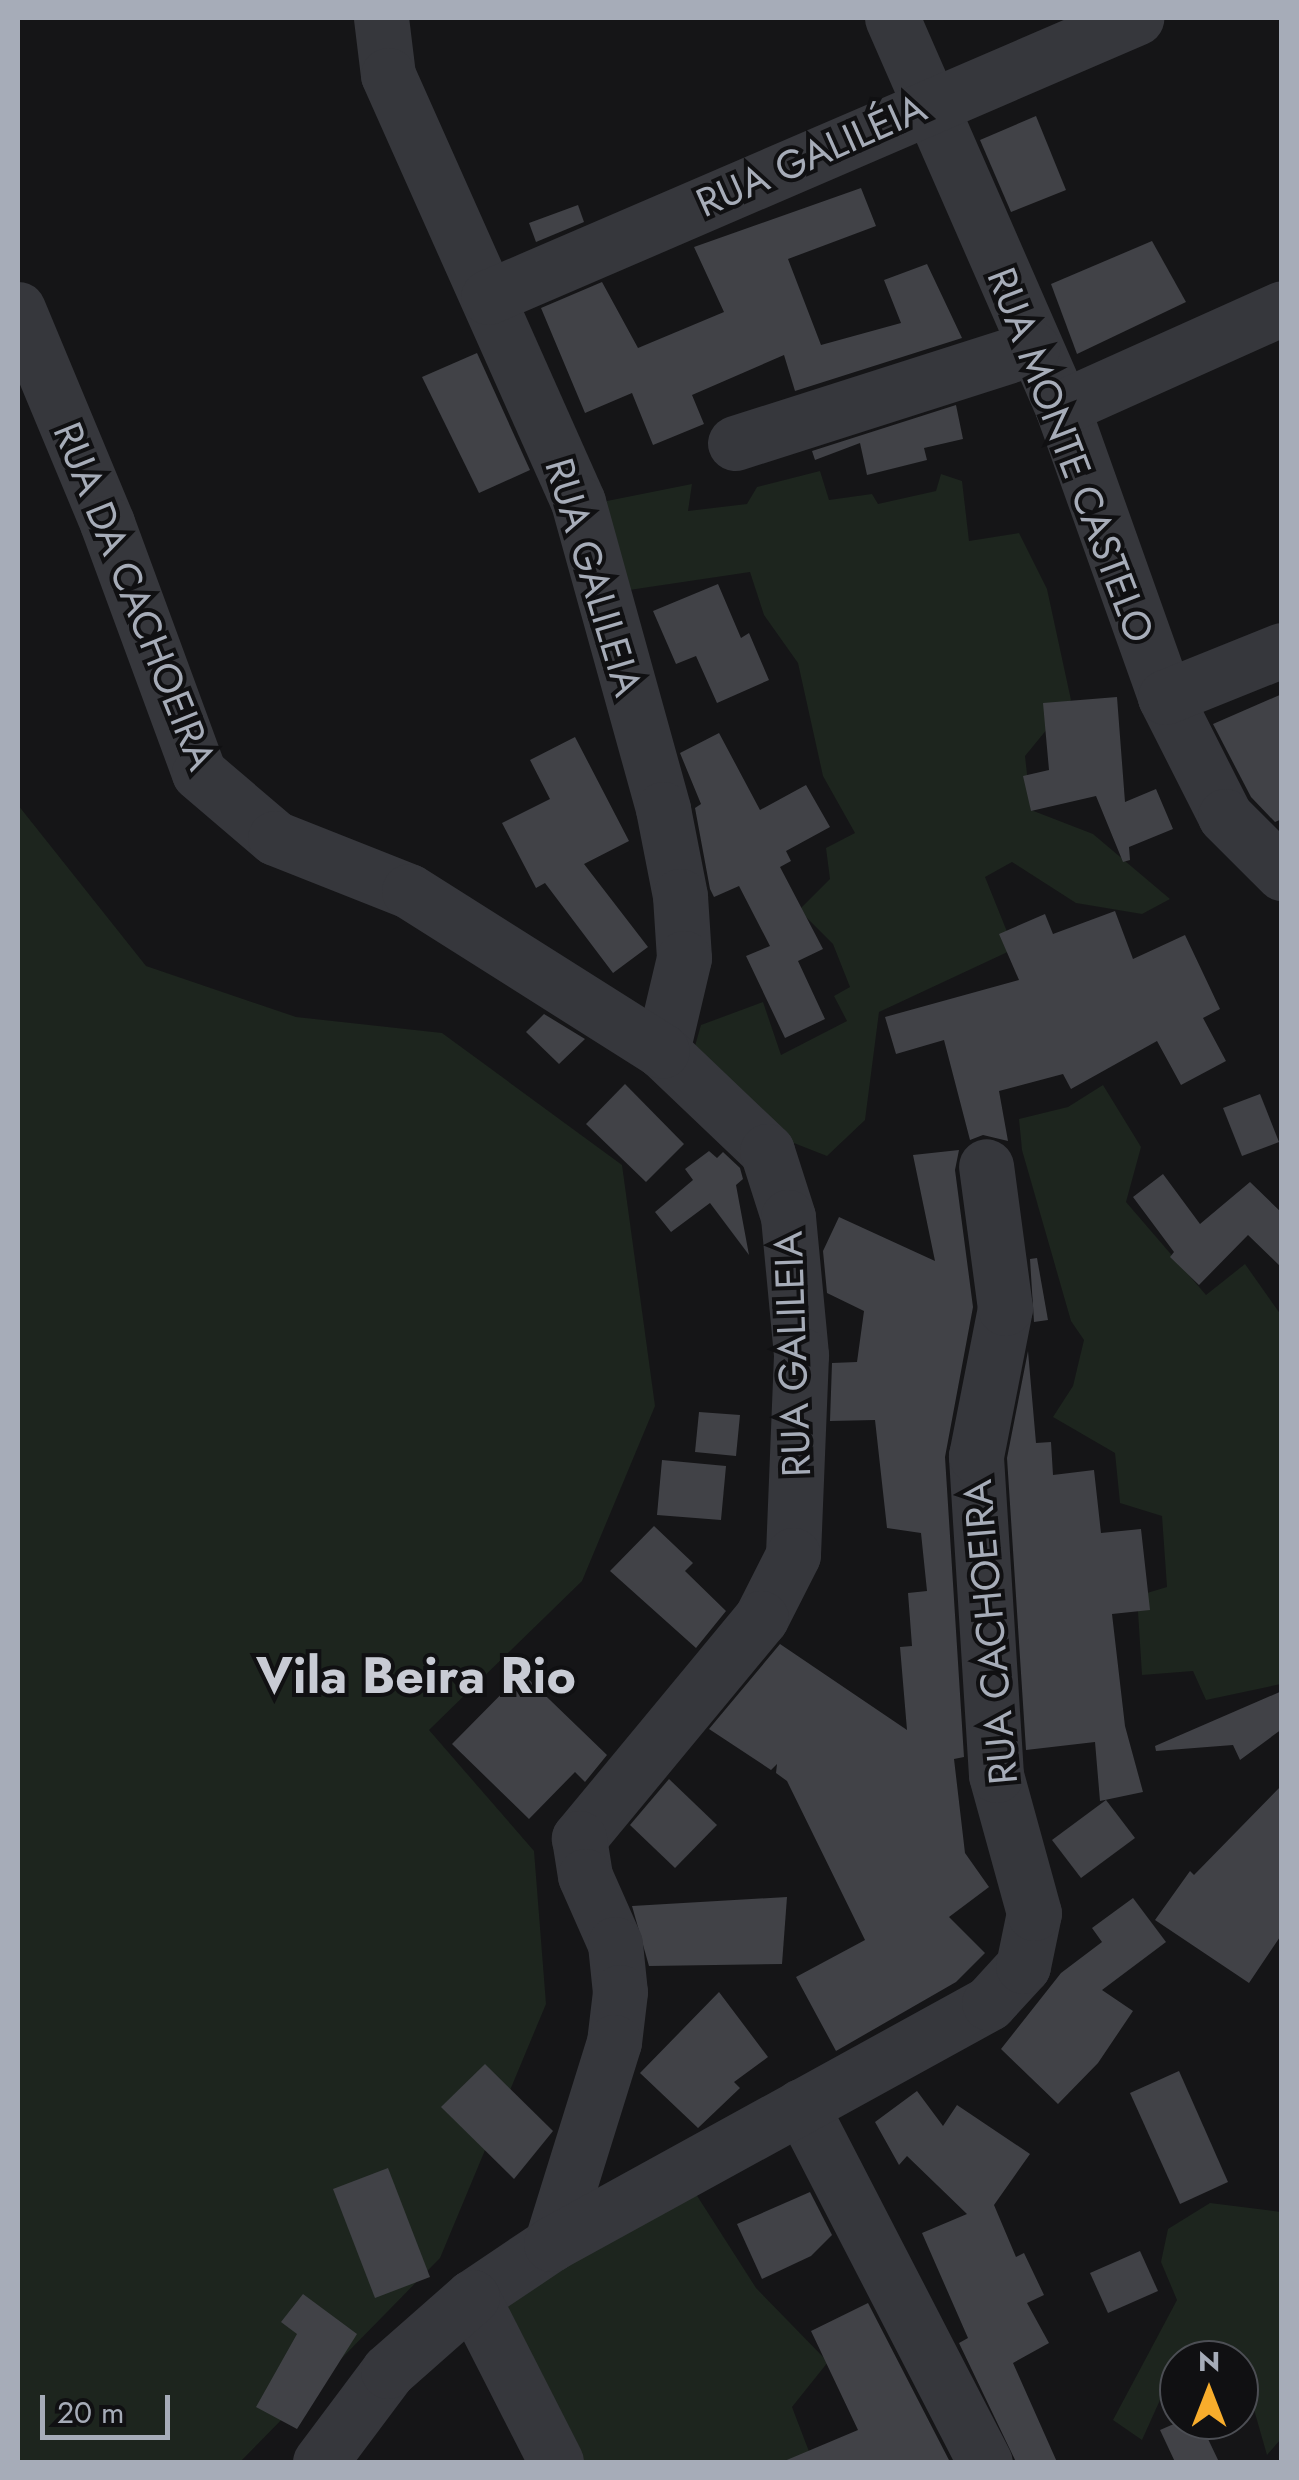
<!DOCTYPE html>
<html>
<head>
<meta charset="utf-8">
<style>
	body { margin:0 }
	#map { position:relative; width:1299px; height:2480px; overflow:hidden; background:#151517; font-family:Jost,sans-serif }
	div>[style] { position:absolute }
	[style*='--x'] { left:calc(var(--x)*1px); top:calc(var(--y)*1px); width:calc(var(--w)*1px); rotate:calc(var(--a)*1deg) }
	.green>* { inset:0; background:#1d251e }
	.building>* { inset:0; background:#414247 }
	.minor>* { height:55px; margin:-27.5px; padding:0 27.5px; transform-origin:27.5px; border-radius:27.5px; background:#36373c }
	span { translate:-50% -50%; white-space:nowrap; text-align:center; line-height:1.15; -webkit-text-stroke:8px #101012; paint-order:stroke }
	.street-label { font-size:40px; color:#a6acb8 }
	.district-label { font-size:50px; color:#c8cbd4; font-weight:700 }
	.frame { position:absolute; inset:0; border:20px solid #a6acb8; pointer-events:none }
	.north { position:absolute; left:1159px; top:2340px; width:100px; height:100px; box-sizing:border-box; background:#101012; border:2px solid #4c4e54; border-radius:50%; rotate:0deg; font-size:28px; font-weight:700; line-height:40px; text-align:center; color:#a6acb8 }
	.north::after { content:''; display:block; margin:auto; width:35px; height:45px; background:#f8ad2c; clip-path:polygon(50% 0,100% 100%,50% 72%,0 100%) }
	.scale { position:absolute; left:40px; top:2395px; width:130px; height:45px; box-sizing:border-box; border:5px solid #a6acb8; border-top:0; padding-left:12px; font-size:30px; line-height:35px; white-space:nowrap; color:#a6acb8; -webkit-text-stroke:8px #101012; paint-order:stroke }
</style>
</head>
<body>
<div id="map">
	<div class="green">
		<div style="clip-path:polygon(820px 471px,829px 500px,872px 494px,878px 504px,936px 491px,941px 474px,962px 481px,969px 541px,1019px 533px,1047px 589px,1071px 700px,1025px 756px,1031px 810px,1093px 834px,1170px 899px,1142px 914px,1076px 903px,1012px 862px,985px 877px,1014px 949px,879px 1012px,865px 1120px,827px 1156px,776px 1136px,689px 1067px,701px 1025px,763px 1002px,781px 1055px,847px 1021px,834px 996px,850px 987px,833px 944px,799px 910px,830px 879px,826px 848px,855px 833px,823px 776px,798px 663px,764px 615px,750px 572px,609px 593px,607px 501px,692px 484px,688px 511px,747px 504px,757px 487px)"></div>
		<div style="clip-path:polygon(18px 805px,146px 966px,296px 1017px,442px 1033px,622px 1165px,655px 1406px,582px 1581px,429px 1730px,534px 1851px,546px 2004px,440px 2258px,240px 2462px,18px 2462px)"></div>
		<div style="clip-path:polygon(1103px 1085px,1141px 1147px,1126px 1202px,1206px 1295px,1245px 1264px,1281px 1315px,1281px 1684px,1206px 1700px,1193px 1671px,1142px 1675px,1137px 1596px,1167px 1587px,1162px 1516px,1120px 1503px,1115px 1453px,1053px 1417px,1073px 1386px,1084px 1340px,1071px 1321px,1022px 1150px,1019px 1119px,1068px 1107px)"></div>
		<div style="clip-path:polygon(694px 2191px,756px 2288px,828px 2362px,792px 2407px,813px 2462px,535px 2462px,462px 2332px,526px 2281px)"></div>
		<div style="clip-path:polygon(1210px 2203px,1281px 2212px,1281px 2439px,1267px 2455px,1251px 2399px,1239px 2398px,1239px 2360px,1179px 2360px,1179px 2383px,1169px 2380px,1142px 2440px,1113px 2420px,1177px 2300px,1161px 2262px,1168px 2229px)"></div>
	</div>
	<div class="building">
		<div style="clip-path:polygon(1036px 116px,1066px 190px,1011px 212px,980px 140px)"></div>
		<div style="clip-path:polygon(861px 188px,876px 226px,788px 259px,821px 345px,901px 323px,884px 280px,927px 264px,962px 338px,795px 391px,784px 355px,692px 395px,704px 424px,653px 445px,632px 393px,585px 413px,541px 308px,602px 282px,638px 348px,724px 312px,694px 247px)"></div>
		<div style="clip-path:polygon(578px 205px,584px 222px,536px 242px,529px 223px)"></div>
		<div style="clip-path:polygon(1152px 241px,1186px 302px,1077px 354px,1051px 284px)"></div>
		<div style="clip-path:polygon(477px 353px,530px 470px,479px 493px,422px 377px)"></div>
		<div style="clip-path:polygon(956px 405px,963px 439px,924px 448px,927px 460px,867px 475px,860px 443px,815px 460px,812px 451px)"></div>
		<div style="clip-path:polygon(718px 584px,741px 638px,749px 633px,769px 680px,717px 703px,696px 656px,676px 664px,653px 611px)"></div>
		<div style="clip-path:polygon(1282px 694px,1282px 819px,1275px 822px,1251px 797px,1213px 724px)"></div>
		<div style="clip-path:polygon(1117px 697px,1125px 802px,1156px 789px,1173px 829px,1129px 847px,1130px 860px,1123px 862px,1096px 796px,1031px 811px,1023px 776px,1049px 770px,1043px 703px)"></div>
		<div style="clip-path:polygon(719px 733px,760px 810px,806px 785px,830px 827px,786px 851px,791px 861px,780px 867px,823px 949px,798px 961px,825px 1019px,785px 1038px,746px 956px,770px 946px,739px 886px,714px 897px,710px 889px,695px 808px,701px 804px,680px 753px)"></div>
		<div style="clip-path:polygon(575px 737px,629px 841px,584px 864px,648px 947px,613px 973px,545px 883px,536px 888px,502px 823px,550px 799px,530px 760px)"></div>
		<div style="clip-path:polygon(1115px 911px,1133px 959px,1185px 935px,1220px 1009px,1203px 1018px,1226px 1061px,1181px 1085px,1157px 1041px,1071px 1089px,1063px 1074px,999px 1091px,1008px 1141px,983px 1135px,970px 1140px,944px 1040px,896px 1054px,885px 1017px,1019px 980px,999px 934px,1045px 914px,1053px 934px)"></div>
		<div style="clip-path:polygon(544px 1014px,585px 1039px,559px 1064px,526px 1032px)"></div>
		<div style="clip-path:polygon(625px 1084px,684px 1144px,646px 1182px,586px 1124px)"></div>
		<div style="clip-path:polygon(1260px 1094px,1279px 1142px,1242px 1156px,1223px 1108px)"></div>
		<div style="clip-path:polygon(959px 1150px,955px 1170px,973px 1307px,945px 1457px,964px 1757px,954px 1759px,965px 1853px,989px 1887px,949px 1917px,985px 1953px,956px 1982px,836px 2051px,796px 1977px,865px 1940px,787px 1781px,776px 1773px,777px 1764px,771px 1770px,709px 1729px,780px 1644px,907px 1730px,900px 1647px,912px 1646px,908px 1593px,927px 1591px,921px 1533px,887px 1528px,875px 1420px,830px 1421px,832px 1363px,857px 1362px,864px 1311px,827px 1293px,823px 1251px,839px 1217px,935px 1261px,913px 1155px)"></div>
		<div style="clip-path:polygon(709px 1151px,717px 1158px,723px 1152px,740px 1168px,743px 1179px,736px 1185px,749px 1255px,710px 1203px,671px 1232px,655px 1212px,693px 1180px,685px 1169px)"></div>
		<div style="clip-path:polygon(1163px 1174px,1200px 1224px,1250px 1182px,1282px 1213px,1282px 1268px,1248px 1235px,1199px 1285px,1170px 1257px,1174px 1252px,1133px 1197px)"></div>
		<div style="clip-path:polygon(1037px 1258px,1048px 1320px,1034px 1322px,1030px 1259px)"></div>
		<div style="clip-path:polygon(1028px 1351px,1036px 1443px,1051px 1442px,1053px 1475px,1094px 1470px,1101px 1533px,1141px 1529px,1150px 1610px,1112px 1614px,1125px 1726px,1143px 1792px,1100px 1801px,1095px 1742px,1026px 1750px,1007px 1458px)"></div>
		<div style="clip-path:polygon(699px 1412px,740px 1415px,736px 1456px,695px 1452px)"></div>
		<div style="clip-path:polygon(662px 1460px,726px 1466px,721px 1520px,657px 1515px)"></div>
		<div style="clip-path:polygon(654px 1526px,693px 1563px,685px 1571px,726px 1611px,696px 1648px,610px 1571px)"></div>
		<div style="clip-path:polygon(522px 1673px,607px 1755px,585px 1782px,575px 1772px,529px 1819px,452px 1744px)"></div>
		<div style="clip-path:polygon(1282px 1691px,1282px 1729px,1240px 1760px,1233px 1745px,1156px 1751px,1155px 1746px)"></div>
		<div style="clip-path:polygon(669px 1779px,717px 1825px,675px 1868px,630px 1825px)"></div>
		<div style="clip-path:polygon(1282px 1785px,1282px 1934px,1249px 1983px,1155px 1920px,1190px 1871px,1194px 1875px)"></div>
		<div style="clip-path:polygon(1106px 1800px,1135px 1838px,1081px 1878px,1052px 1840px)"></div>
		<div style="clip-path:polygon(787px 1897px,782px 1964px,649px 1966px,632px 1906px)"></div>
		<div style="clip-path:polygon(1133px 1898px,1166px 1942px,1102px 1990px,1133px 2011px,1098px 2063px,1058px 2104px,1001px 2049px,1061px 1973px,1102px 1942px,1092px 1928px)"></div>
		<div style="clip-path:polygon(719px 1992px,768px 2057px,734px 2082px,740px 2088px,698px 2128px,640px 2073px)"></div>
		<div style="clip-path:polygon(485px 2064px,553px 2131px,514px 2179px,441px 2107px)"></div>
		<div style="clip-path:polygon(1179px 2071px,1228px 2182px,1180px 2204px,1130px 2093px)"></div>
		<div style="clip-path:polygon(917px 2091px,943px 2126px,957px 2105px,1030px 2154px,994px 2205px,1016px 2257px,1024px 2253px,1044px 2295px,1027px 2303px,1049px 2343px,1013px 2363px,1057px 2462px,1016px 2462px,959px 2343px,968px 2338px,922px 2233px,967px 2214px,907px 2156px,899px 2165px,875px 2122px)"></div>
		<div style="clip-path:polygon(388px 2168px,430px 2277px,375px 2298px,333px 2189px)"></div>
		<div style="clip-path:polygon(810px 2192px,832px 2235px,811px 2256px,762px 2279px,737px 2224px)"></div>
		<div style="clip-path:polygon(1140px 2251px,1158px 2291px,1108px 2313px,1090px 2273px)"></div>
		<div style="clip-path:polygon(303px 2294px,357px 2334px,297px 2429px,256px 2407px,297px 2334px,281px 2322px)"></div>
		<div style="clip-path:polygon(868px 2303px,950px 2462px,782px 2462px,858px 2430px,811px 2331px)"></div>
		<div style="clip-path:polygon(1183px 2420px,1199px 2420px,1219px 2462px,1175px 2462px,1160px 2430px)"></div>
	</div>
	<div class="minor">
		<div style="--x:381;--y:18;--w:57;--a:83"></div>
		<div style="--x:388;--y:75;--w:467;--a:66"></div>
		<div style="--x:578;--y:502;--w:319;--a:74.5"></div>
		<div style="--x:663;--y:809;--w:89;--a:78.9"></div>
		<div style="--x:680;--y:896;--w:62;--a:86.3"></div>
		<div style="--x:684;--y:958;--w:96;--a:103.3"></div>
		<div style="--x:662;--y:1051;--w:145;--a:43.6"></div>
		<div style="--x:767;--y:1151;--w:69;--a:72.3"></div>
		<div style="--x:788;--y:1217;--w:139;--a:84.6"></div>
		<div style="--x:801;--y:1355;--w:200;--a:92.3"></div>
		<div style="--x:793;--y:1555;--w:71;--a:116.9"></div>
		<div style="--x:761;--y:1618;--w:286;--a:129.6"></div>
		<div style="--x:579;--y:1838;--w:38;--a:81"></div>
		<div style="--x:585;--y:1876;--w:74;--a:66.2"></div>
		<div style="--x:615;--y:1944;--w:48;--a:84.1"></div>
		<div style="--x:620;--y:1992;--w:50;--a:96.8"></div>
		<div style="--x:614;--y:2042;--w:212;--a:107.3"></div>
		<div style="--x:551;--y:2244;--w:95;--a:146.1"></div>
		<div style="--x:472;--y:2297;--w:185;--a:63"></div>
		<div style="--x:892;--y:18;--w:425;--a:66.4"></div>
		<div style="--x:1062;--y:407;--w:308;--a:70.4"></div>
		<div style="--x:1165;--y:697;--w:133;--a:63.2"></div>
		<div style="--x:1225;--y:816;--w:81;--a:45"></div>
		<div style="--x:488;--y:297;--w:706;--a:-23.29"></div>
		<div style="--x:18;--y:309;--w:232;--a:67.4"></div>
		<div style="--x:107;--y:523;--w:266;--a:69.8"></div>
		<div style="--x:199;--y:773;--w:100;--a:40.5"></div>
		<div style="--x:275;--y:838;--w:144;--a:21.6"></div>
		<div style="--x:409;--y:891;--w:299;--a:32.3"></div>
		<div style="--x:1062;--y:407;--w:241;--a:-24.2"></div>
		<div style="--x:735;--y:443;--w:312;--a:-17.7"></div>
		<div style="--x:1165;--y:697;--w:126;--a:-21.9"></div>
		<div style="--x:801;--y:2106;--w:401;--a:62.7"></div>
		<div style="--x:551;--y:2244;--w:500;--a:-28.8"></div>
		<div style="--x:989;--y:2003;--w:50;--a:-47.4"></div>
		<div style="--x:1023;--y:1966;--w:54;--a:-78.3"></div>
		<div style="--x:1034;--y:1913;--w:143;--a:-105.4"></div>
		<div style="--x:996;--y:1775;--w:320;--a:-93.6"></div>
		<div style="--x:976;--y:1456;--w:151;--a:-78.9"></div>
		<div style="--x:1005;--y:1308;--w:143;--a:-97.6"></div>
		<div style="--x:320;--y:2462;--w:114;--a:-53.2"></div>
		<div style="--x:388;--y:2371;--w:112;--a:-41.4"></div>
	</div>
	<div class="street-label">
		<span style="left:811px;top:155px;rotate:-24deg">RUA GALILÉIA</span>
		<span style="left:1071px;top:455px;rotate:69deg">RUA MONTE CASTELO</span>
		<span style="left:594px;top:577px;rotate:73deg">RUA GALILEIA</span>
		<span style="left:135px;top:596px;rotate:68deg">RUA DA CACHOEIRA</span>
		<span style="left:792px;top:1354px;rotate:-92deg">RUA GALILEIA</span>
		<span style="left:990px;top:1632px;rotate:-95deg">RUA CACHOEIRA</span>
	</div>
	<div class="district-label">
		<span style="left:416px;top:1676px">Vila Beira Rio</span>
	</div>
	<div class="frame"></div>
	<div class="north">N</div>
	<div class="scale">20 m</div>
</div>
</body>
</html>
